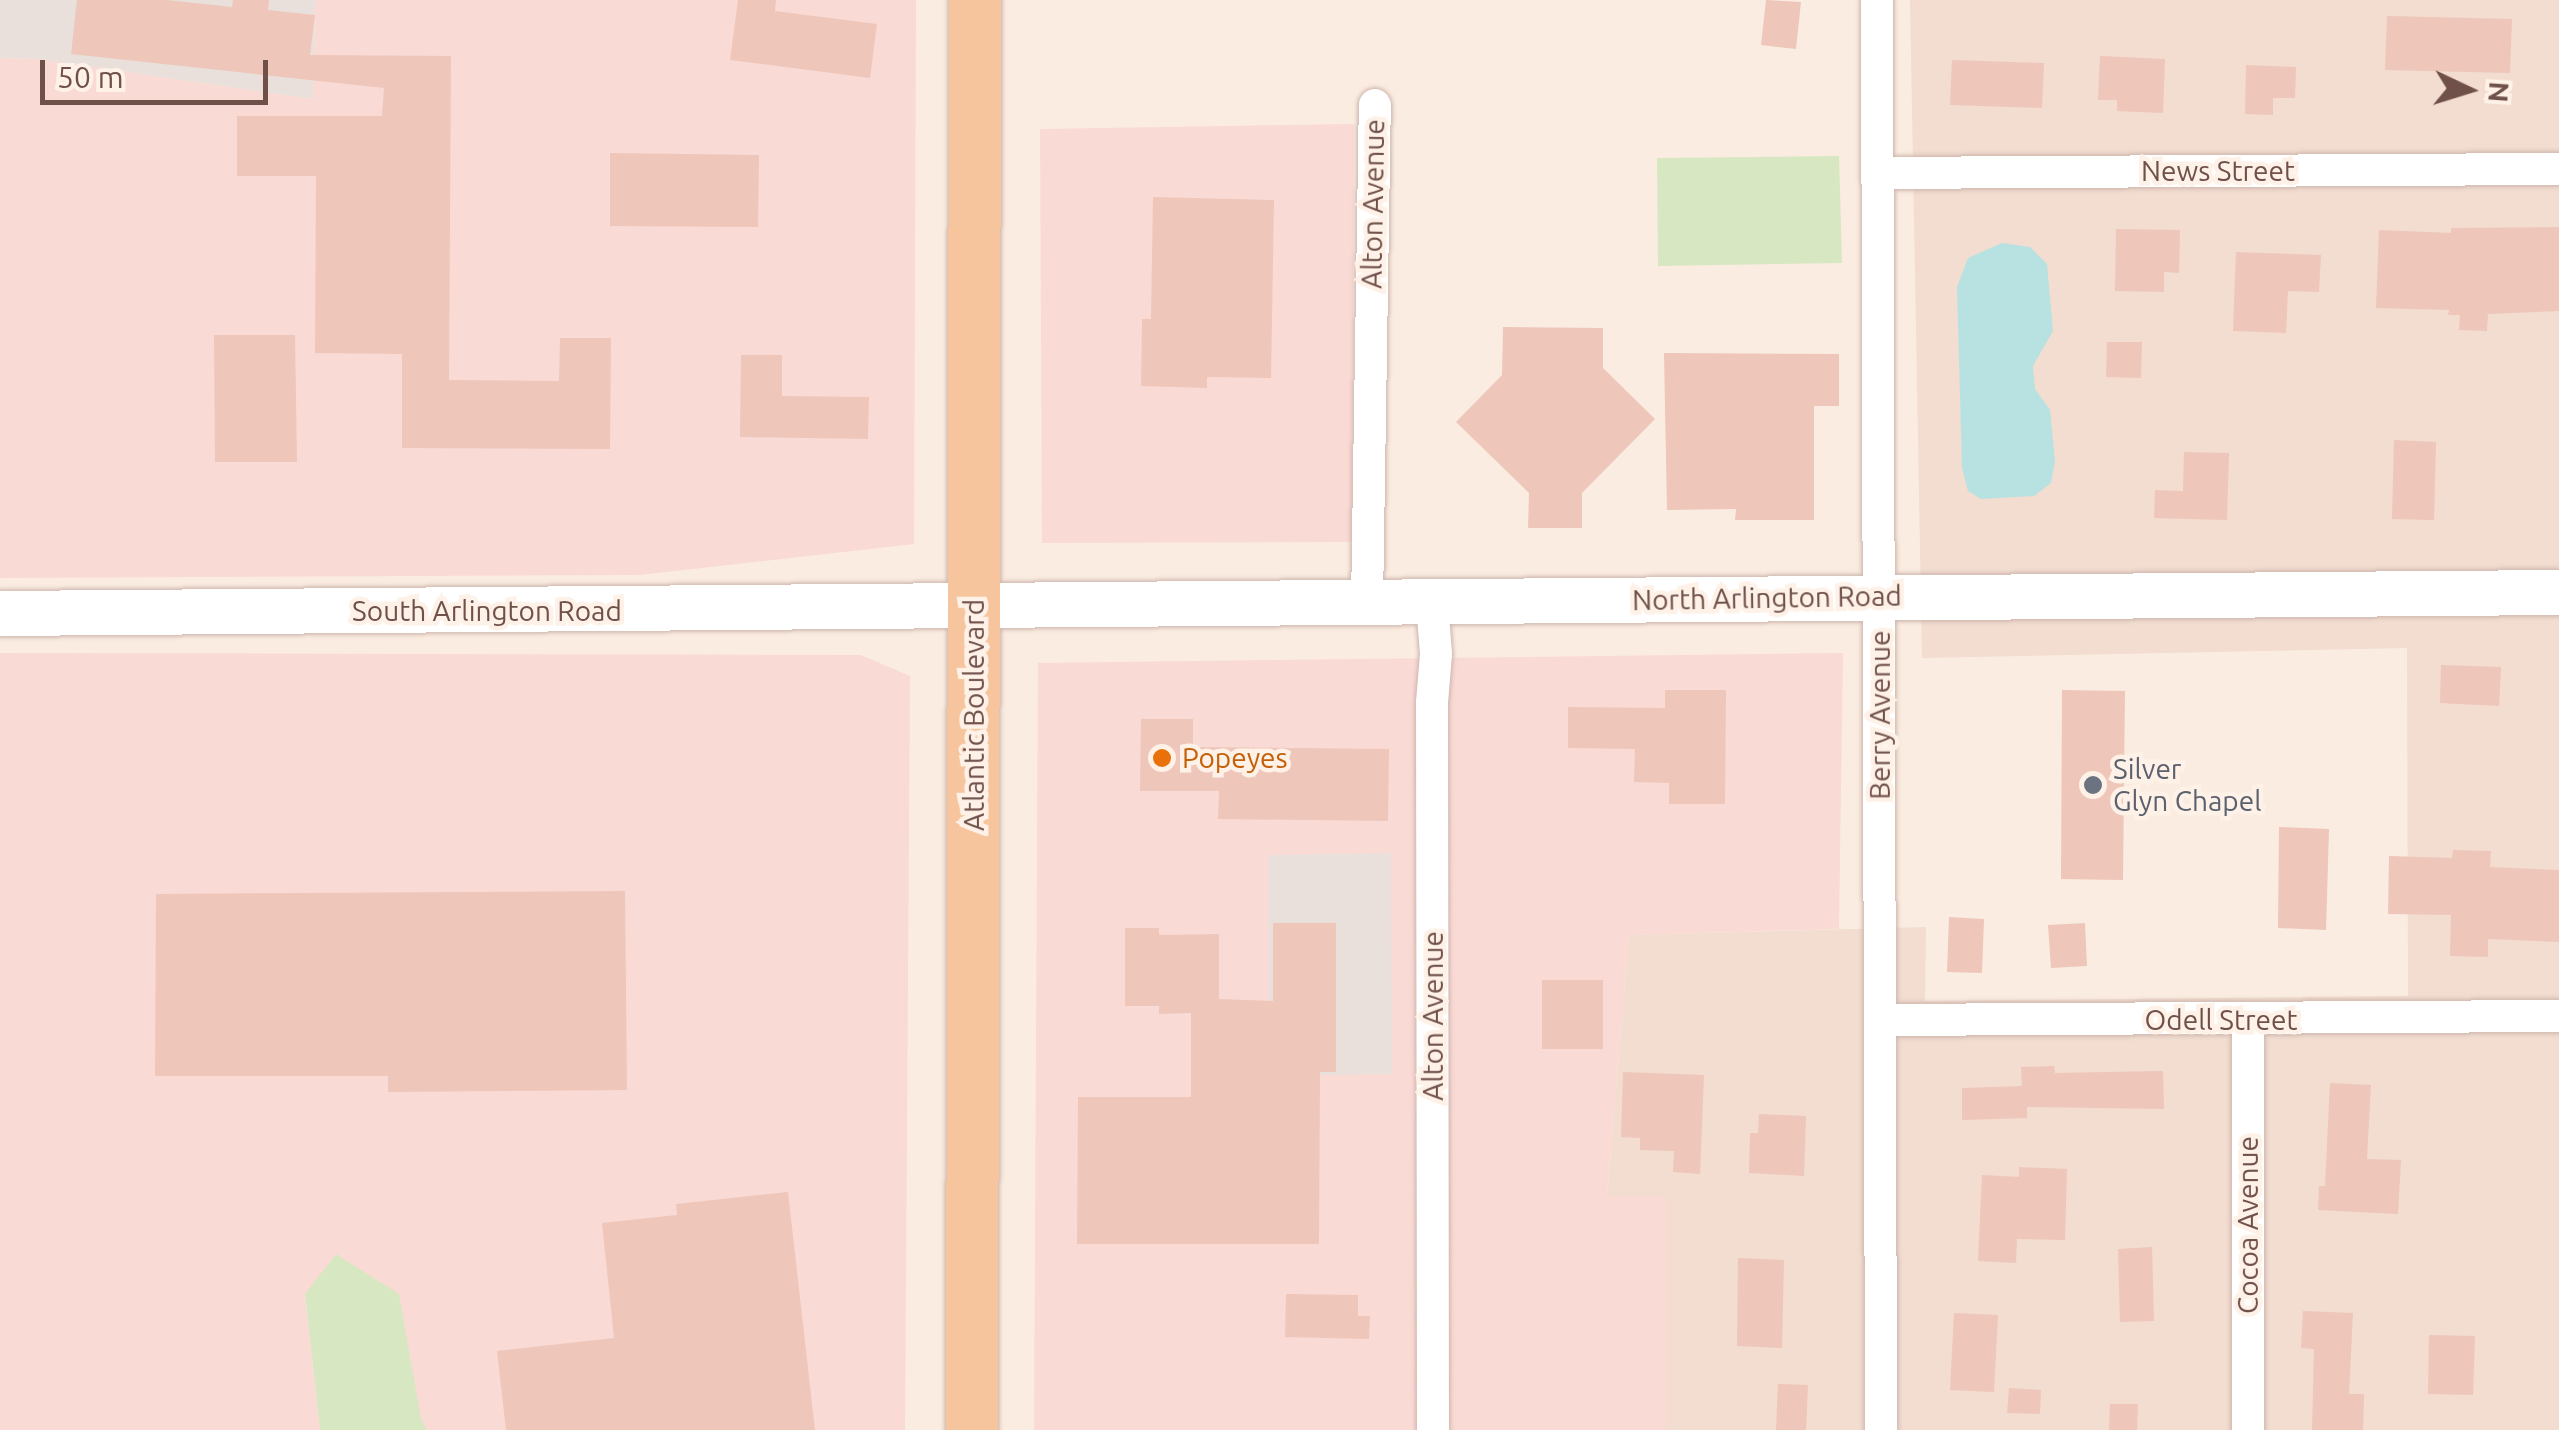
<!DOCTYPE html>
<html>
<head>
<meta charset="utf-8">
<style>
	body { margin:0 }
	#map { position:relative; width:2559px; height:1430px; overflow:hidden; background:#fbece1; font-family:Ubuntu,sans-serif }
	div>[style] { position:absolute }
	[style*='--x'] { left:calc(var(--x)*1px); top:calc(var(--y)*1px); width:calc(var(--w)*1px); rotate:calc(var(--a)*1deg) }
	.residential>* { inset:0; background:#f2ddd0 }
	.commercial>* { inset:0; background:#fadad5 }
	.industrial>* { inset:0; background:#e9e0dc }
	.green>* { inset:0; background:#d7e7c1 }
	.water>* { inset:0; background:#b7e2e1 }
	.building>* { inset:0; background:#eec6ba }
	.roads { filter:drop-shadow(0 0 2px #cdb5ac) drop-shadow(0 0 2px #cdb5ac) }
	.street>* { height:32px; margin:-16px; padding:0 16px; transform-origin:16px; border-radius:16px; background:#fff }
	.secondary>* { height:45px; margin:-22.5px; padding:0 22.5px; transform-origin:22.5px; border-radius:22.5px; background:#fff }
	.primary>* { height:52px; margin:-26px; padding:0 26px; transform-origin:26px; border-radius:26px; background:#f6c59d }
	.dots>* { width:28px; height:28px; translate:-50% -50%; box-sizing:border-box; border:5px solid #fef1e7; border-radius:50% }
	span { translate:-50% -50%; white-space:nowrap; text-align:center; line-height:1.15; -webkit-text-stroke:9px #fef1e7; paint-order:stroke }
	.street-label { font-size:28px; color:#70514a }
	.food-label { font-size:28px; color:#c56008 }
	.left { translate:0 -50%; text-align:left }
	.worship-label { font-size:28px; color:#5b616d }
	.north { position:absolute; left:2419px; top:40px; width:100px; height:100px; -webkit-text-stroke:8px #fef1e7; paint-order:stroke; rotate:94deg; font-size:28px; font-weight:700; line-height:40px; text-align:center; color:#70514a }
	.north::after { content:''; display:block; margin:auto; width:35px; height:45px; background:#70514a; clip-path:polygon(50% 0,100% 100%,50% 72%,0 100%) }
	.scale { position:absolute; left:40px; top:60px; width:228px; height:45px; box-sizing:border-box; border:5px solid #70514a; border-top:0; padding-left:12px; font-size:30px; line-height:35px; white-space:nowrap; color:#70514a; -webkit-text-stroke:8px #fef1e7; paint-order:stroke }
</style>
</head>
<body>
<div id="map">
	<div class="residential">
		<div style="clip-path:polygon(1910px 0,2559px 0,2559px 1430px,1666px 1430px,1666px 1198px,1607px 1198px,1629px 935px,1926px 927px,1925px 1001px,2408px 996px,2407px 648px,1922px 658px)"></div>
	</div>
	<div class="commercial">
		<div style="clip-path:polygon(315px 0,916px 0,914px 544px,639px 575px,0 578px,0 58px,40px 59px,313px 99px)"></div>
		<div style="clip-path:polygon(1354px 124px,1352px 542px,1042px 543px,1040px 129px)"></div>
		<div style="clip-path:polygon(0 653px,861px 655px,910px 676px,905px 1430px,427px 1430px,305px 1295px,320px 1430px,0 1430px)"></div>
		<div style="clip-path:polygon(1843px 653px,1839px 929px,1629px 935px,1607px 1197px,1666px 1197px,1666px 1430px,1034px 1430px,1038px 663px)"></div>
	</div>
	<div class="industrial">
		<div style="clip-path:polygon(0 0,315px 0,313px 99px,40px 59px,0 58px)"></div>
		<div style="clip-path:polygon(1391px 853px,1392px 1074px,1268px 1076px,1268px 855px)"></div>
	</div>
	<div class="green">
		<div style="clip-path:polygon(1839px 156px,1842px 263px,1658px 266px,1657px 158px)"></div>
		<div style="clip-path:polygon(336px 1254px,399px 1294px,421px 1419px,427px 1430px,320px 1430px,305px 1294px)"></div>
	</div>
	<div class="water">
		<div style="clip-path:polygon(2002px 243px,2030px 247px,2047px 264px,2053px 331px,2033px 366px,2035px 389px,2050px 410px,2055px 461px,2051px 483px,2034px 496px,1981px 499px,1968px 491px,1962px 468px,1957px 287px,1968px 258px)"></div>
	</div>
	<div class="building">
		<div style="clip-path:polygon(77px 0,167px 0,232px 7px,233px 0,269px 0,268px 10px,315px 15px,310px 55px,451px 56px,449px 380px,559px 381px,560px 338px,611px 338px,610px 449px,402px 448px,402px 354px,315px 353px,316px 176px,237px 176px,237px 116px,382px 116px,384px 88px,71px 54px)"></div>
		<div style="clip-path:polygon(738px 0,776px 0,775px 11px,877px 24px,870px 78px,730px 60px)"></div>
		<div style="clip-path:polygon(1766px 0,1801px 2px,1796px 49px,1761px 45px)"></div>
		<div style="clip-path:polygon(2387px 16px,2512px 19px,2510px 73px,2385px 70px)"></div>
		<div style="clip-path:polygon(2100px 56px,2165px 59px,2163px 113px,2117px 111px,2117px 100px,2098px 100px)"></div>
		<div style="clip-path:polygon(1952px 60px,2044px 63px,2042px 108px,1950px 105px)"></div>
		<div style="clip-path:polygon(2246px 65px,2296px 67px,2295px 98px,2273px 98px,2273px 115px,2245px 114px)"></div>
		<div style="clip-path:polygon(610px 153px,759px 155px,758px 227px,610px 226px)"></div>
		<div style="clip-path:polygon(1153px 197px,1274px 200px,1271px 378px,1207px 377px,1207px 388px,1141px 386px,1142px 319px,1151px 319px)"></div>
		<div style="clip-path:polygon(2559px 227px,2559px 311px,2488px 314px,2487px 331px,2459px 330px,2460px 315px,2448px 315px,2449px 310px,2376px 308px,2379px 230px,2451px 233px,2451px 228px)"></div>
		<div style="clip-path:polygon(2116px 229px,2180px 230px,2179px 273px,2164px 272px,2164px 292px,2115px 291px)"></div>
		<div style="clip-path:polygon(2236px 252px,2321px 255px,2319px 292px,2288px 291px,2286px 333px,2233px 331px)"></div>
		<div style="clip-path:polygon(1503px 327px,1603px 328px,1603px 368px,1655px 419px,1582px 493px,1582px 528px,1528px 528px,1529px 493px,1456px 422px,1502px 375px)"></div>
		<div style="clip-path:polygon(214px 335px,295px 335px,297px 462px,215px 462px)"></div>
		<div style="clip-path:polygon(2107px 342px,2142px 342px,2141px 378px,2106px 377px)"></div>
		<div style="clip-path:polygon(1664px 353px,1839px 354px,1839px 406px,1814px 406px,1814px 520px,1735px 520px,1736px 509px,1667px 510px)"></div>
		<div style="clip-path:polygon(741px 355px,782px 355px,782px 396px,869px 397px,868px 439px,740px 437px)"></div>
		<div style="clip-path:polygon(2394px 440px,2436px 442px,2434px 520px,2392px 519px)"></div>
		<div style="clip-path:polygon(2184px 452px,2229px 453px,2227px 520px,2154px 518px,2155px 490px,2183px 491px)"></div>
		<div style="clip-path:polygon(2441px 665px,2501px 667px,2499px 706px,2440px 703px)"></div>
		<div style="clip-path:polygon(1665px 690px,1726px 690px,1725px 804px,1669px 804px,1669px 783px,1634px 782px,1635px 749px,1568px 748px,1568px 707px,1665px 708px)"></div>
		<div style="clip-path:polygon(2062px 690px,2125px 691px,2123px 880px,2061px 879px)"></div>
		<div style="clip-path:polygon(1141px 719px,1193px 719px,1193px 747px,1389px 749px,1388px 821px,1218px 819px,1219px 791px,1140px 791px)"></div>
		<div style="clip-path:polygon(2279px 827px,2329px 829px,2326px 930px,2278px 928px)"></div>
		<div style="clip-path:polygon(2453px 850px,2491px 851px,2490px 867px,2559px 870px,2559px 942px,2488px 939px,2488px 957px,2450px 956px,2451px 915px,2388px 914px,2389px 856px,2452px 858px)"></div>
		<div style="clip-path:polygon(625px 891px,627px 1090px,388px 1092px,388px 1076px,155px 1076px,156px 894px)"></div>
		<div style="clip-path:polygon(1949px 917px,1984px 919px,1982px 973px,1947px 972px)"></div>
		<div style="clip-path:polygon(1273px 923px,1336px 923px,1336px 1072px,1320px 1072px,1319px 1244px,1077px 1244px,1078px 1097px,1191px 1097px,1191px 1013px,1159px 1014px,1159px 1006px,1125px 1006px,1125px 928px,1159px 928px,1159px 935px,1219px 934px,1219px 999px,1273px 1001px)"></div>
		<div style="clip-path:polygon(2085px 923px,2087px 966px,2051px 968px,2048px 925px)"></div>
		<div style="clip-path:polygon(1542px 980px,1603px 980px,1603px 1049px,1542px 1049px)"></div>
		<div style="clip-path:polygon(2054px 1066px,2055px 1073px,2163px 1071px,2164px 1109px,2027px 1107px,2027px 1118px,1962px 1120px,1962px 1088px,2022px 1086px,2021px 1067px)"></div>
		<div style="clip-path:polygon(1623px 1072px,1704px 1075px,1700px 1174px,1673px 1172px,1674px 1151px,1640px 1150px,1640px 1138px,1621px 1137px)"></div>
		<div style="clip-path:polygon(2330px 1083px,2371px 1085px,2367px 1159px,2401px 1160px,2398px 1214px,2318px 1210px,2319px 1186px,2325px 1186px)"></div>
		<div style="clip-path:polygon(1759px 1114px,1806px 1116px,1804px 1176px,1749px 1173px,1750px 1133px,1758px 1133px)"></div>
		<div style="clip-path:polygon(2019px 1167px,2067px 1169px,2065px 1240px,2017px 1239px,2016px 1263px,1978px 1261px,1982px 1175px,2019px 1177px)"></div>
		<div style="clip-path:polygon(788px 1192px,815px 1430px,506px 1430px,497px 1351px,614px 1338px,602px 1223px,677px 1215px,676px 1204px)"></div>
		<div style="clip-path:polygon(2152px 1247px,2154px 1321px,2120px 1322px,2118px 1249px)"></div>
		<div style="clip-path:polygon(1738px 1258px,1784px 1260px,1782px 1348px,1737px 1346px)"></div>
		<div style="clip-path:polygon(1286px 1294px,1358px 1295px,1358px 1316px,1370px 1316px,1369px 1339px,1285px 1337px)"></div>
		<div style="clip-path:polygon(2303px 1311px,2353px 1313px,2349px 1394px,2364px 1394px,2363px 1430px,2312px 1430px,2314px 1349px,2301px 1348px)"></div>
		<div style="clip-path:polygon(1954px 1313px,1998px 1315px,1994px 1392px,1950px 1390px)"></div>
		<div style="clip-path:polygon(2429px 1335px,2475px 1336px,2473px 1395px,2428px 1394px)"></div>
		<div style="clip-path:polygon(1778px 1384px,1808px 1385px,1806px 1430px,1776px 1430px)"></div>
		<div style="clip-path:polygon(2009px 1388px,2041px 1390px,2040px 1414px,2007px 1413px)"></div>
		<div style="clip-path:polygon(2110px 1404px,2138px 1404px,2137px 1430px,2109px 1430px)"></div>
	</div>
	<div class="roads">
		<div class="street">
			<div style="--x:1877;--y:0;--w:1430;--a:89.84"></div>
			<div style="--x:1877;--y:173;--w:682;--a:-0.34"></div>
			<div style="--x:1432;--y:603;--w:51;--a:85.5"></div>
			<div style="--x:1436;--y:654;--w:49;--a:94.7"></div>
			<div style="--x:1432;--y:703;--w:727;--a:89.92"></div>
			<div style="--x:1367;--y:604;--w:499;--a:-89.1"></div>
			<div style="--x:1882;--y:1020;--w:677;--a:-0.34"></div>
			<div style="--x:2248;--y:1430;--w:410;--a:-90"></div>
		</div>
		<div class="secondary">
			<div style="--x:0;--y:613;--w:2559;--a:-0.47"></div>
		</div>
		<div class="primary">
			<div style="--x:972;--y:1430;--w:1430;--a:-89.88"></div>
		</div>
	</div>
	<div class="dots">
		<div style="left:1162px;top:758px;background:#e8710a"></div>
		<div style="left:2093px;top:785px;background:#6b7280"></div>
	</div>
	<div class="street-label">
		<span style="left:2218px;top:171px">News Street</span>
		<span style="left:1373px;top:204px;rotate:-89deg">Alton Avenue</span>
		<span style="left:1767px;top:598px;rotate:-1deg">North Arlington Road</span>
		<span style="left:487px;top:611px">South Arlington Road</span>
		<span style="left:974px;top:715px;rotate:-90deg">Atlantic Boulevard</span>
		<span style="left:1880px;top:715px;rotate:-90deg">Berry Avenue</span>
		<span style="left:1433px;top:1016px;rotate:-90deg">Alton Avenue</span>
		<span style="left:2221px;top:1020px">Odell Street</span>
		<span style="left:2248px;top:1225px;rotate:-90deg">Cocoa Avenue</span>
	</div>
	<div class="food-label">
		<span class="left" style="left:1182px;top:758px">Popeyes</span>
	</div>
	<div class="worship-label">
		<span class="left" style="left:2113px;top:785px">Silver<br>Glyn Chapel</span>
	</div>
	<div class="north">N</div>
	<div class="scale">50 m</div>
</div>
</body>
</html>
